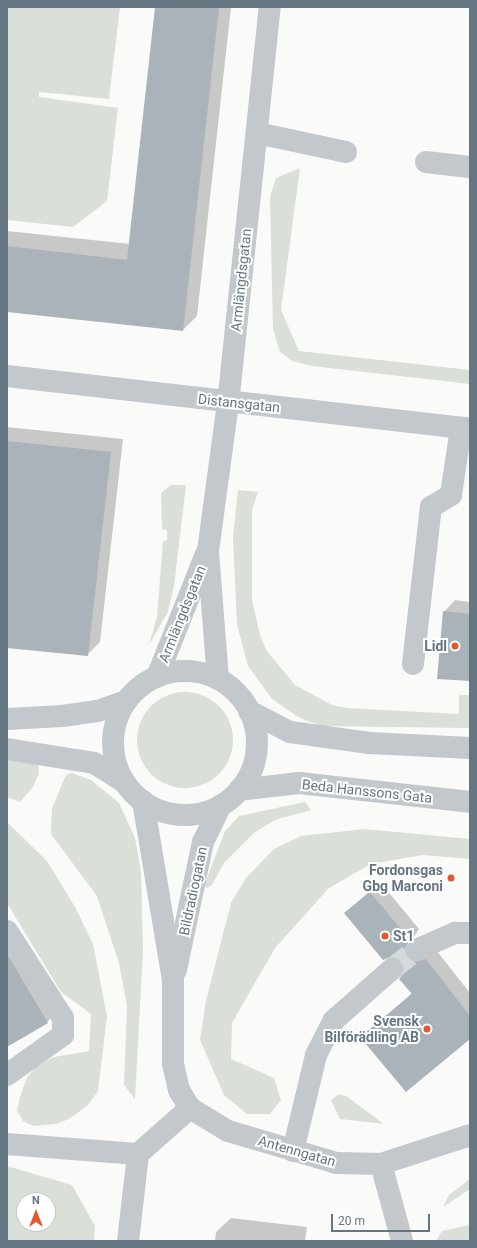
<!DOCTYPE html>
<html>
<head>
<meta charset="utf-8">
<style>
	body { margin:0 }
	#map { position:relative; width:477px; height:1248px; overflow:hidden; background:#fafaf8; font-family:Roboto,sans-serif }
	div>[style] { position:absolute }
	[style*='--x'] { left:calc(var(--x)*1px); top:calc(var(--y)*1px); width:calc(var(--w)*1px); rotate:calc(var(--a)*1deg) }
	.green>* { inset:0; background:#dadfd7 }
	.round { border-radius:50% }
	.shadow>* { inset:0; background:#0003 }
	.building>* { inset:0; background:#aab3b9 }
	.minor-tunnel>* { height:22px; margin-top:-11px; transform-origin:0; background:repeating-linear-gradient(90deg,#d5d9db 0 22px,transparent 0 33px) }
	.minor>* { height:22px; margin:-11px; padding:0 11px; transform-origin:11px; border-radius:11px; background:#c3c8cc }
	.minor>.ring { margin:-11px; padding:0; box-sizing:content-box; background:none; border:22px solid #c3c8cc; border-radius:50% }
	.dots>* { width:11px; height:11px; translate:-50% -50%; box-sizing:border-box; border:2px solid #fff; border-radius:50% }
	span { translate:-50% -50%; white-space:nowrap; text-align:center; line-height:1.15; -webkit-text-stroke:4px #fff; paint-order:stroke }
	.street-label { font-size:14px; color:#657683 }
	.poi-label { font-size:14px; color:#657683; font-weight:700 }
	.right { translate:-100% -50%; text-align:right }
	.left { translate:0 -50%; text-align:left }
	.frame { position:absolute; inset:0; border:8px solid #657683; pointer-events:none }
	.north { position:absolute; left:16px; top:1192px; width:40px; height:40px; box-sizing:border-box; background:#fff; border:1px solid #c1c8cd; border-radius:50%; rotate:0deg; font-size:11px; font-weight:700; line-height:16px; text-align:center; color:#657683 }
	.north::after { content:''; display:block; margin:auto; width:14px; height:18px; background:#e4572e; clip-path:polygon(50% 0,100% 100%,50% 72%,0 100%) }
	.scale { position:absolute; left:331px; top:1214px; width:99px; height:18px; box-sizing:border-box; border:2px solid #657683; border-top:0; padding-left:5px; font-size:12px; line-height:14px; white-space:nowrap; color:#657683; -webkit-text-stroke:3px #fff; paint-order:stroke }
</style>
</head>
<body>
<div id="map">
	<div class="green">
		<div style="clip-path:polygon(7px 7px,120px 7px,109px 99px,39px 92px,39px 97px,118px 108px,107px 201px,73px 227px,7px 220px)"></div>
		<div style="clip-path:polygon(300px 168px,281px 310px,299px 351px,470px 370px,470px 384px,312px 366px,292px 361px,280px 352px,273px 329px,270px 197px,276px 178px)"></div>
		<div style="clip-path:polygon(171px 485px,186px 485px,174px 586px,168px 612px,149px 645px,157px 617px,163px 541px,167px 540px,167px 530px,162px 529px,161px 493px)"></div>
		<div style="clip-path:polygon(238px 490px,258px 492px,252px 510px,252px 600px,260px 635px,266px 650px,295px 685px,332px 705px,347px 708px,459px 714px,459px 695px,470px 695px,470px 728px,321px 726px,298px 717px,272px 699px,248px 666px,237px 625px,233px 538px)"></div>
		<div class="round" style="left:137px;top:692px;width:96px;height:96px"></div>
		<div style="clip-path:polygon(7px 758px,38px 765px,39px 774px,33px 787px,20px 802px,7px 797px)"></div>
		<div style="clip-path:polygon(72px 773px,91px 780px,119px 803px,135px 838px,141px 871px,143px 950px,135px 1099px,124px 1085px,127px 1006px,119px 963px,97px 896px,51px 834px,52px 808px,66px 775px)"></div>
		<div style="clip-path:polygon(305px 802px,311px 810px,275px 820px,255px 832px,224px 863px,212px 885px,207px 888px,204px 886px,225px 831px,239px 816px)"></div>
		<div style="clip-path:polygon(7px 822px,47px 861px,75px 907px,93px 944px,107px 1016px,98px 1091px,88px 1105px,69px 1119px,56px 1124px,33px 1126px,23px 1121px,17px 1110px,21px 1094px,27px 1077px,38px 1065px,54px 1057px,89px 1051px,91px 1014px,61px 992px,7px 903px)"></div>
		<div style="clip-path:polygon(365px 829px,470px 839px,470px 859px,423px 855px,371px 864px,329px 888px,275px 948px,232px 1023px,231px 1059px,274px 1078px,281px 1100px,270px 1114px,247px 1114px,224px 1095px,200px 1040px,206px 1001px,231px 903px,246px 878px,274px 849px,301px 836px)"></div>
		<div style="clip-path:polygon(339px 1094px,346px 1096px,384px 1124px,340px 1119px,331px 1100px)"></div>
		<div style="clip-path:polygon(evenodd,7px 1166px,72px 1185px,95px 1226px,94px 1241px,7px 1241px,7px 1166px,24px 1200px,48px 1200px,48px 1224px,24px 1224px,24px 1200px)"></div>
		<div style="clip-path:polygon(470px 1179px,470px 1189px,443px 1207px,449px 1195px)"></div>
		<div style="clip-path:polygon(470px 1225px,470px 1241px,436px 1241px,442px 1231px)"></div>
	</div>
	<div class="shadow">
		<div style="clip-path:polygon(156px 7px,231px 7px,197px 316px,183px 330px,7px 311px,7px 231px,130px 244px)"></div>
		<div style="clip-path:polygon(7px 427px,123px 439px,100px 642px,87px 655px,7px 646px)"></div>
		<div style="clip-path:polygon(470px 587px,470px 681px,444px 612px,455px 600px,469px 602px)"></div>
		<div style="clip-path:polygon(380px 882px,419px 929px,413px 938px,418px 950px,436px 950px,470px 993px,470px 1037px,362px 1037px,412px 993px,400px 979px,405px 966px,396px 956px,384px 959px,345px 913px)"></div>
		<div style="clip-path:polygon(7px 924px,58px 1011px,47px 1022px,7px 1046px)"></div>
		<div style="clip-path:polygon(231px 1218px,307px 1227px,305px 1241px,215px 1241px,216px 1232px)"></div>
	</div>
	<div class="building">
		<div style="clip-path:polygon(155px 7px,219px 7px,183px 331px,7px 312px,7px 246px,127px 260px)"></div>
		<div style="clip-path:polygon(7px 441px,111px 452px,88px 656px,7px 648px)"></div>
		<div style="clip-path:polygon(443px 611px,470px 614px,470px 681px,437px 679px)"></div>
		<div style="clip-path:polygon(370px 892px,410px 940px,404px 949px,408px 960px,415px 962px,426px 959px,470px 1016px,470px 1039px,406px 1092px,360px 1037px,412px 994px,399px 979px,404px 973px,402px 961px,390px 957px,383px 960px,344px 913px)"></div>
		<div style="clip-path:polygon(7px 954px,48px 1023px,7px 1047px)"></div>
	</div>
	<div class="minor-tunnel">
		<div style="--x:392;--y:969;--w:31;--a:-38"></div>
	</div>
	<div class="minor">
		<div style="--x:257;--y:133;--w:91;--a:12.1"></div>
		<div style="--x:426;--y:162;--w:44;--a:6.5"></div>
		<div style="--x:7;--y:376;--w:466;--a:6.5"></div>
		<div style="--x:413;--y:664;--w:158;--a:-83.5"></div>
		<div style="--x:431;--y:507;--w:23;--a:-31"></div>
		<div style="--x:451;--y:495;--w:68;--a:-81.5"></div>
		<div class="ring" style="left:113px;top:671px;width:122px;height:122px"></div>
		<div style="--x:157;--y:677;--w:132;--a:-68.3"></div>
		<div style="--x:218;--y:679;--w:128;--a:-94.5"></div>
		<div style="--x:208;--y:551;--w:148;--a:-82.3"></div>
		<div style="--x:228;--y:404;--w:399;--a:-84"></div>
		<div style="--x:249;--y:711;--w:46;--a:27.1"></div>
		<div style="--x:290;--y:732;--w:80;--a:7.9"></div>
		<div style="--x:369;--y:743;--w:101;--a:2.8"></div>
		<div style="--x:7;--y:719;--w:55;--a:-3.1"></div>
		<div style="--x:62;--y:716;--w:36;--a:-8"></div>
		<div style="--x:98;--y:711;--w:30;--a:-20"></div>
		<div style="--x:7;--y:749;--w:88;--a:9.1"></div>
		<div style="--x:94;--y:763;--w:36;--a:32"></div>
		<div style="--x:239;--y:790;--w:60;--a:-6.7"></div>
		<div style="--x:299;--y:783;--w:172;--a:6.3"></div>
		<div style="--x:143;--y:801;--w:182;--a:80.5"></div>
		<div style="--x:173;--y:981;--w:83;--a:90"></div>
		<div style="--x:173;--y:1064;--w:27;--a:77"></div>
		<div style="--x:179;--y:1090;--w:21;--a:59"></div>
		<div style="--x:190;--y:1108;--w:44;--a:31.2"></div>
		<div style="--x:228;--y:1131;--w:114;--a:16.4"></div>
		<div style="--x:337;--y:1163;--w:44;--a:1.3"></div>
		<div style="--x:381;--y:1164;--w:94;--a:-18"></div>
		<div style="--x:7;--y:931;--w:103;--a:57.2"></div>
		<div style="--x:63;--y:1018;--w:17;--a:90"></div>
		<div style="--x:63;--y:1035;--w:69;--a:144.5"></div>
		<div style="--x:416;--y:950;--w:43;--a:-23.6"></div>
		<div style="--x:455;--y:933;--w:15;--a:0"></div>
		<div style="--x:176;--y:970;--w:131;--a:-78.1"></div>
		<div style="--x:203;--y:842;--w:41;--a:-64.1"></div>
		<div style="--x:7;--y:1144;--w:131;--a:4.4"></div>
		<div style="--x:293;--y:1151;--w:99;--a:-76.5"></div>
		<div style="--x:316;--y:1055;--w:38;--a:-63"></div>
		<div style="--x:333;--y:1021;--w:79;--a:-41.4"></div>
		<div style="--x:381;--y:1164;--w:80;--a:74.7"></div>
		<div style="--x:128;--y:1241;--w:88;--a:-83.4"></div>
		<div style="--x:138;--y:1154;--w:69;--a:-41.5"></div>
	</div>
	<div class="dots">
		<div style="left:455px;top:646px;background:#e4572e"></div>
		<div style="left:451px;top:878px;background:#e4572e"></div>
		<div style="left:385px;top:936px;background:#e4572e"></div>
		<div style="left:427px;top:1029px;background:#e4572e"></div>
	</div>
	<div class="street-label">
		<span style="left:241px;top:280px;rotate:-84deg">Armlängdsgatan</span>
		<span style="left:239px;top:403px;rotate:6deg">Distansgatan</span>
		<span style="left:182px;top:614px;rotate:-68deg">Armlängdsgatan</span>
		<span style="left:367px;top:791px;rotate:6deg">Beda Hanssons Gata</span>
		<span style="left:193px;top:891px;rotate:-78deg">Bildradiogatan</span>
		<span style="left:297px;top:1151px;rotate:16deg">Antenngatan</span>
	</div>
	<div class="poi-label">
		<span class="right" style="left:447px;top:646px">Lidl</span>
		<span class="right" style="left:443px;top:878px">Fordonsgas<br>Gbg Marconi</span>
		<span class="left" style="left:393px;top:936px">St1</span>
		<span class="right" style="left:419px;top:1029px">Svensk<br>Bilförädling AB</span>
	</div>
	<div class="frame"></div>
	<div class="north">N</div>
	<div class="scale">20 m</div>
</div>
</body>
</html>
